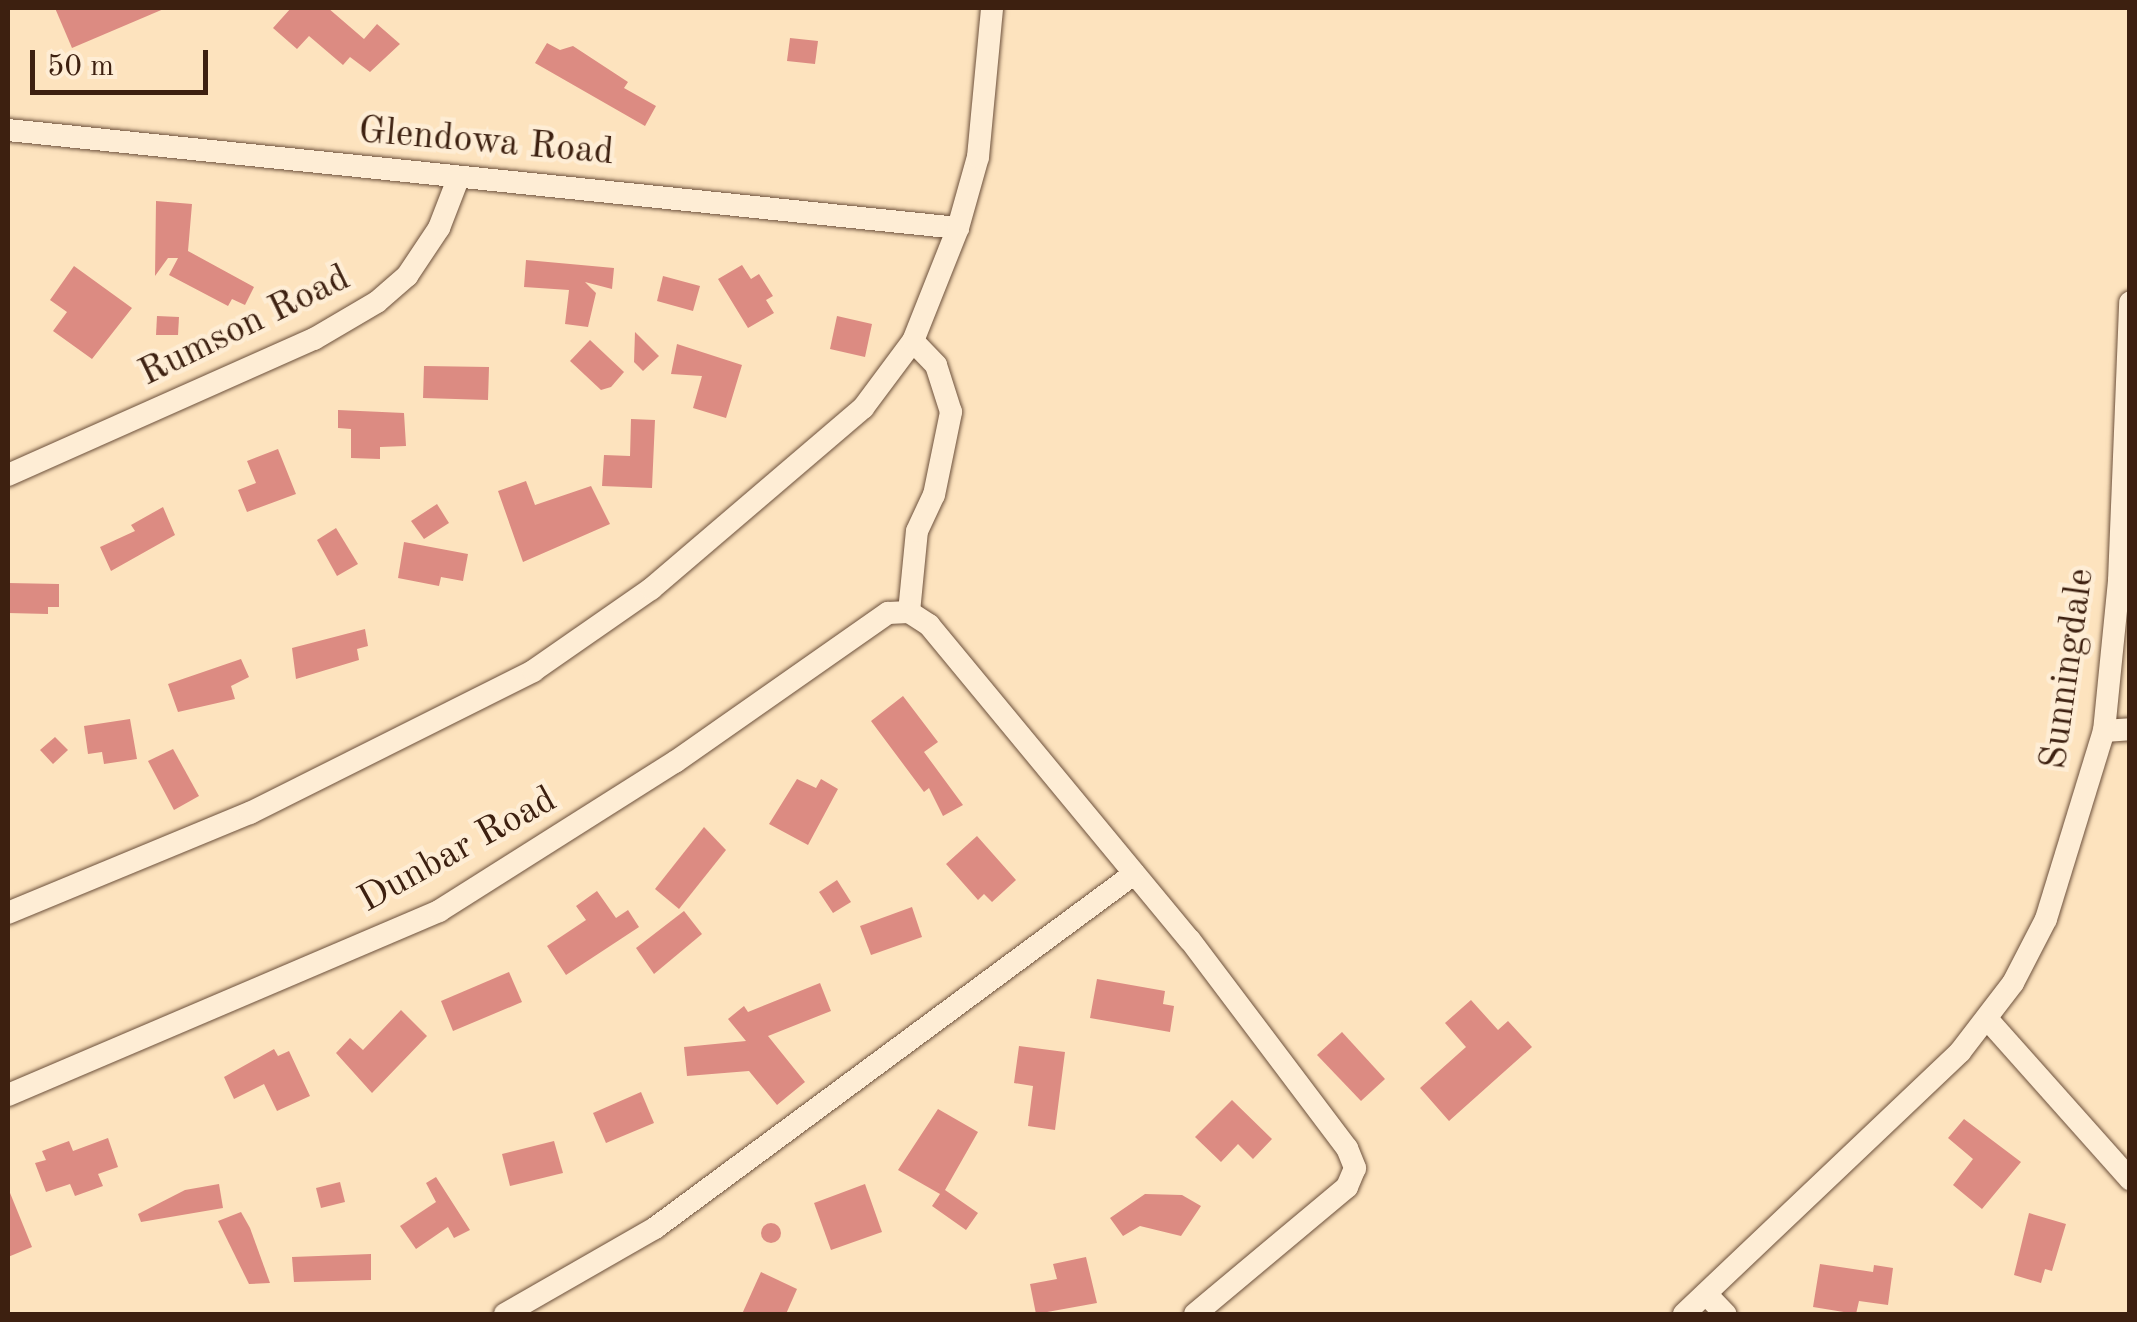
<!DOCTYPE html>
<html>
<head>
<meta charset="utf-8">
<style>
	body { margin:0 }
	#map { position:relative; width:2137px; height:1322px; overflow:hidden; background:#fde3be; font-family:"Old Standard TT",serif }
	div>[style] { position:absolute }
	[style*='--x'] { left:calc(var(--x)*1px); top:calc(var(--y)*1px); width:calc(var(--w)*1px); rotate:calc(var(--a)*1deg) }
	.building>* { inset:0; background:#dc8b82 }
	.round { border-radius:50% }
	.roads { filter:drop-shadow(0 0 2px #6d513c) drop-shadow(0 0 2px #6d513c) }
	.minor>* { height:22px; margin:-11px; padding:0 11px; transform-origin:11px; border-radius:11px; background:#feedd5 }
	span { translate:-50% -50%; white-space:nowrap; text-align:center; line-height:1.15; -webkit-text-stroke:9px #feedd5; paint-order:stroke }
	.street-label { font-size:38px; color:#3d2010 }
	.frame { position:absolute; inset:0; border:10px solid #3d2010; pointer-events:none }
	.scale { position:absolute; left:30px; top:50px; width:178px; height:45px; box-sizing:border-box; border:5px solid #3d2010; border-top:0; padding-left:12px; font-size:30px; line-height:35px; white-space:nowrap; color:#3d2010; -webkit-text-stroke:8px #feedd5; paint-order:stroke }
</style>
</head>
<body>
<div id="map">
	<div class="building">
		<div style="clip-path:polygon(55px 8px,166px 8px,72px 48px)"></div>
		<div style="clip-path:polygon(291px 8px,328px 8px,364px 39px,377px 24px,400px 44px,370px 72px,350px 57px,343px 65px,309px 36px,297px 49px,273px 28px)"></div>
		<div style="clip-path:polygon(790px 38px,818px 41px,815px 64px,787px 61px)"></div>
		<div style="clip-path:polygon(547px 43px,560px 50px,573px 46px,628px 82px,624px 88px,656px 106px,645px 126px,535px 63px)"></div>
		<div style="clip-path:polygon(156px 201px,192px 204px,188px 251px,254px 287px,245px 305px,232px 299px,228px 306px,169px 275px,178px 258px,168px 258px,155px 276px)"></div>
		<div style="clip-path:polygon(526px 260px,614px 268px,612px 289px,585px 282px,596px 293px,588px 327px,565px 324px,569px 290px,524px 287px)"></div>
		<div style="clip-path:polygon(742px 265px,751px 279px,759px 274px,773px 296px,766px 300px,774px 313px,748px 328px,718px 279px)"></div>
		<div style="clip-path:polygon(74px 266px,132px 308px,92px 359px,53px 331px,67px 312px,50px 300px)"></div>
		<div style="clip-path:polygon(663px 276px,700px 286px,693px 311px,657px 301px)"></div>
		<div style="clip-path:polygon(157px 316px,179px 317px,178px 335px,156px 335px)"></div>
		<div style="clip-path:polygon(837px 316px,872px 324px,865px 357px,830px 349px)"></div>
		<div style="clip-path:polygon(635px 332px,659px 356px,643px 371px,634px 362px)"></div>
		<div style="clip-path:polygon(590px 340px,624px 372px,611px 387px,601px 390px,570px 361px)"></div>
		<div style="clip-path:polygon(677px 344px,742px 365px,726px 418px,693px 408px,702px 376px,671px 374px)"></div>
		<div style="clip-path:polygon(424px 366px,489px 367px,488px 400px,423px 398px)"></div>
		<div style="clip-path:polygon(338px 410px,404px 413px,406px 446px,380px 447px,380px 459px,351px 458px,351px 429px,338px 428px)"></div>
		<div style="clip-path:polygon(631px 419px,655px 420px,652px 488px,602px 486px,604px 455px,630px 456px)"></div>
		<div style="clip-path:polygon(278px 449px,296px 494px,247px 512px,238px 490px,256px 483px,247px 461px)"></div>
		<div style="clip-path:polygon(526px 481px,535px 505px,591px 486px,610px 524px,523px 562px,498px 491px)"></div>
		<div style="clip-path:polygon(437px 504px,449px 523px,424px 539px,411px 521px)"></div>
		<div style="clip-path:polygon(163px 507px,175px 535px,111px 571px,100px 547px,135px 531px,131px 525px)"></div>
		<div style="clip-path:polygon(336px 528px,358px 564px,337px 576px,317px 540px)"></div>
		<div style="clip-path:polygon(404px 542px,468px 554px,463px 581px,441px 577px,439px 586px,398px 578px)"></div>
		<div style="clip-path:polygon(8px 583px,59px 584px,59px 607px,48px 607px,48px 614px,8px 613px)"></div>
		<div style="clip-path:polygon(365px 629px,368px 646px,357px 649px,359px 660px,296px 679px,292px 648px)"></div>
		<div style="clip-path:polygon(241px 659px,249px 677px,231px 686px,235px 699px,178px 712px,168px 684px)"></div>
		<div style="clip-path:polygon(903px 696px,938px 742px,924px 752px,963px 805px,943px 816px,929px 788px,924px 792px,871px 721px)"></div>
		<div style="clip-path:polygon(130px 719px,137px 759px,104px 764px,102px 752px,88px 754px,84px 726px)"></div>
		<div style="clip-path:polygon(55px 737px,68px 750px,53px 764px,40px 750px)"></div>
		<div style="clip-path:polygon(173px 749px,199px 796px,174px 810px,148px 761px)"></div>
		<div style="clip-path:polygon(797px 779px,816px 788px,821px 779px,838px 789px,808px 845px,769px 824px)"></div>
		<div style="clip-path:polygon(704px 827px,726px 850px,679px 909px,655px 889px)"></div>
		<div style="clip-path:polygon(977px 836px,1016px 880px,992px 902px,984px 894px,978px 900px,946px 864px)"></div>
		<div style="clip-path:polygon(837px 880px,851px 902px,833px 913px,819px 892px)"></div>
		<div style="clip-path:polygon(597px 891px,616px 918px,628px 910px,639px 927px,566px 975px,547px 946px,586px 920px,576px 906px)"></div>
		<div style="clip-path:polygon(912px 907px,922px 937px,871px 955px,860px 926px)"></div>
		<div style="clip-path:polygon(684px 911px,702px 934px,654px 974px,636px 948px)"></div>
		<div style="clip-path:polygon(509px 972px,522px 1002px,453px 1031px,441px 1001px)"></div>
		<div style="clip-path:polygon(1097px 979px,1165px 991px,1163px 1004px,1174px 1006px,1170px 1032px,1090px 1018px)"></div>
		<div style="clip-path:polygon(820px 983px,831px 1011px,768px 1036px,805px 1082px,777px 1105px,749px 1071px,687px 1076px,684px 1047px,746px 1041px,728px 1019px,744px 1006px,748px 1012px)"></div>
		<div style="clip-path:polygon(1471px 1000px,1498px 1030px,1508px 1021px,1532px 1047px,1449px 1121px,1420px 1088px,1466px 1047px,1445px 1023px)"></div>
		<div style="clip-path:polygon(401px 1010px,427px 1036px,372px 1093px,336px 1053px,350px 1038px,363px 1050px)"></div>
		<div style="clip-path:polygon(1342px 1032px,1385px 1079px,1361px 1101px,1317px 1055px)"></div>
		<div style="clip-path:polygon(1019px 1046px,1065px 1052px,1055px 1130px,1028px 1126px,1033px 1086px,1014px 1083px)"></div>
		<div style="clip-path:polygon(274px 1049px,278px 1056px,289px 1051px,310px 1096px,277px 1111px,264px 1084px,234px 1099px,224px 1077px)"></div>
		<div style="clip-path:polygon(641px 1092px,654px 1123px,606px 1143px,593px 1113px)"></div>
		<div style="clip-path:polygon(1232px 1100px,1272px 1139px,1253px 1159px,1238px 1144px,1221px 1162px,1195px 1137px)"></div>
		<div style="clip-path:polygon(938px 1109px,978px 1132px,945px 1190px,978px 1213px,966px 1230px,932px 1206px,940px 1194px,898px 1170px)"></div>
		<div style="clip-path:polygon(1964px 1119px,2021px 1162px,1982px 1209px,1953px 1185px,1973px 1159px,1948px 1138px)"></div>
		<div style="clip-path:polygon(108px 1138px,118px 1167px,98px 1174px,103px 1186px,75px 1196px,70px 1184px,46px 1192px,35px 1163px,46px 1160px,42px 1151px,69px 1141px,73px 1151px)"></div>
		<div style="clip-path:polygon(554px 1141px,563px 1173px,510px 1186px,502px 1154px)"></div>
		<div style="clip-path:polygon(436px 1177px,470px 1230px,454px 1238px,448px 1227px,416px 1249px,400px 1226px,436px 1202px,426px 1183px)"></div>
		<div style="clip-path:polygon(340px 1182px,345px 1202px,321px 1208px,316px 1188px)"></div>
		<div style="clip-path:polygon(219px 1184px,223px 1208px,141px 1222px,138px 1214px,185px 1190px)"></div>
		<div style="clip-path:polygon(865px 1184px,882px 1232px,831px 1250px,814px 1203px)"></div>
		<div style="clip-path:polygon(8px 1188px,32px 1247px,8px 1257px)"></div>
		<div style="clip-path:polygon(1145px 1194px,1182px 1195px,1201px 1206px,1181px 1236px,1140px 1226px,1123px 1236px,1110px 1218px)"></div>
		<div style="clip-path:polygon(241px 1212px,250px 1228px,270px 1283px,249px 1284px,218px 1221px)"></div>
		<div style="clip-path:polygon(2029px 1213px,2066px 1224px,2052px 1271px,2045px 1269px,2041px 1283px,2014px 1275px)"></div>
		<div class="round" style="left:761px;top:1223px;width:20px;height:20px"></div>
		<div style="clip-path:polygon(371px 1254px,371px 1280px,294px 1282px,292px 1257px)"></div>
		<div style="clip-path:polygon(1086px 1257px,1097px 1303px,1036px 1314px,1030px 1284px,1057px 1279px,1053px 1264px)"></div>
		<div style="clip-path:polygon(1820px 1264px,1873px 1272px,1874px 1265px,1893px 1268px,1888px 1305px,1859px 1301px,1856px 1314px,1813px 1307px)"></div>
		<div style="clip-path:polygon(761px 1272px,797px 1289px,786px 1314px,742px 1314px)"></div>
	</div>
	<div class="roads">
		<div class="minor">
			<div style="--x:8;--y:130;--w:955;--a:5.89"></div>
			<div style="--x:8;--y:475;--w:335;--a:-24"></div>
			<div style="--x:314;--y:339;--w:73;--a:-30.4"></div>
			<div style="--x:377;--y:302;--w:40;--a:-41"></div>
			<div style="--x:407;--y:276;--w:58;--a:-56.3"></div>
			<div style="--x:439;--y:228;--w:53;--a:-68.8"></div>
			<div style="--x:909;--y:612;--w:24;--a:33"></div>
			<div style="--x:929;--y:625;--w:409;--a:50.4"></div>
			<div style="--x:1190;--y:940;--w:261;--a:53"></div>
			<div style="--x:1347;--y:1148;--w:22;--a:68"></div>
			<div style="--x:1355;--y:1168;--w:21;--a:113"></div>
			<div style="--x:1347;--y:1187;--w:198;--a:140.1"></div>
			<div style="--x:909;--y:612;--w:81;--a:-84.4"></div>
			<div style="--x:917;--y:531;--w:40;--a:-65"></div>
			<div style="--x:934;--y:495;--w:85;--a:-78.4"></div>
			<div style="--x:951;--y:412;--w:49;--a:-107.7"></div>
			<div style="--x:936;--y:365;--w:33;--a:-134"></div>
			<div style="--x:2104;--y:731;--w:26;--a:-4"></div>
			<div style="--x:8;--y:913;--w:262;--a:-22.5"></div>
			<div style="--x:250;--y:813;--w:317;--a:-26.6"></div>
			<div style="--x:533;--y:671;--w:144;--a:-34.8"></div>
			<div style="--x:651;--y:589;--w:279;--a:-40.5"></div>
			<div style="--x:863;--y:408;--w:84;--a:-53.3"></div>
			<div style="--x:913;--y:341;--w:122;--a:-68.3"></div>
			<div style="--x:958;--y:228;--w:74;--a:-74.3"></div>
			<div style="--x:978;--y:157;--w:150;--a:-84.6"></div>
			<div style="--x:1989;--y:1021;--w:212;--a:48.3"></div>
			<div style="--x:8;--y:1095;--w:469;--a:-23.1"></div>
			<div style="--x:439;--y:911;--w:279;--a:-32.3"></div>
			<div style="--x:675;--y:762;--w:260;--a:-35"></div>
			<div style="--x:888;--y:613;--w:21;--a:-3"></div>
			<div style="--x:1706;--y:1294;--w:28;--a:46"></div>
			<div style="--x:505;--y:1314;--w:173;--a:-29.8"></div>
			<div style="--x:655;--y:1228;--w:596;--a:-36.47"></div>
			<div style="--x:1684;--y:1314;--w:381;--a:-43.5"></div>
			<div style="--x:1960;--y:1052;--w:87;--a:-52.5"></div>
			<div style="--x:2013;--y:983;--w:72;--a:-62.7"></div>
			<div style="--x:2046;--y:919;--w:197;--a:-72.9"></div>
			<div style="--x:2104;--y:731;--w:151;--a:-84.3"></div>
			<div style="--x:2119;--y:581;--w:279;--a:-87.7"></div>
		</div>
	</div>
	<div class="street-label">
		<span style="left:486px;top:143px;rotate:5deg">Glendowa Road</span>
		<span style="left:245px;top:327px;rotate:-26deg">Rumson Road</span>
		<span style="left:2069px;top:669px;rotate:-82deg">Sunningdale</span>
		<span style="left:458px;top:851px;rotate:-29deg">Dunbar Road</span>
	</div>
	<div class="frame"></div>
	<div class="scale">50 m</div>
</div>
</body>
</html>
